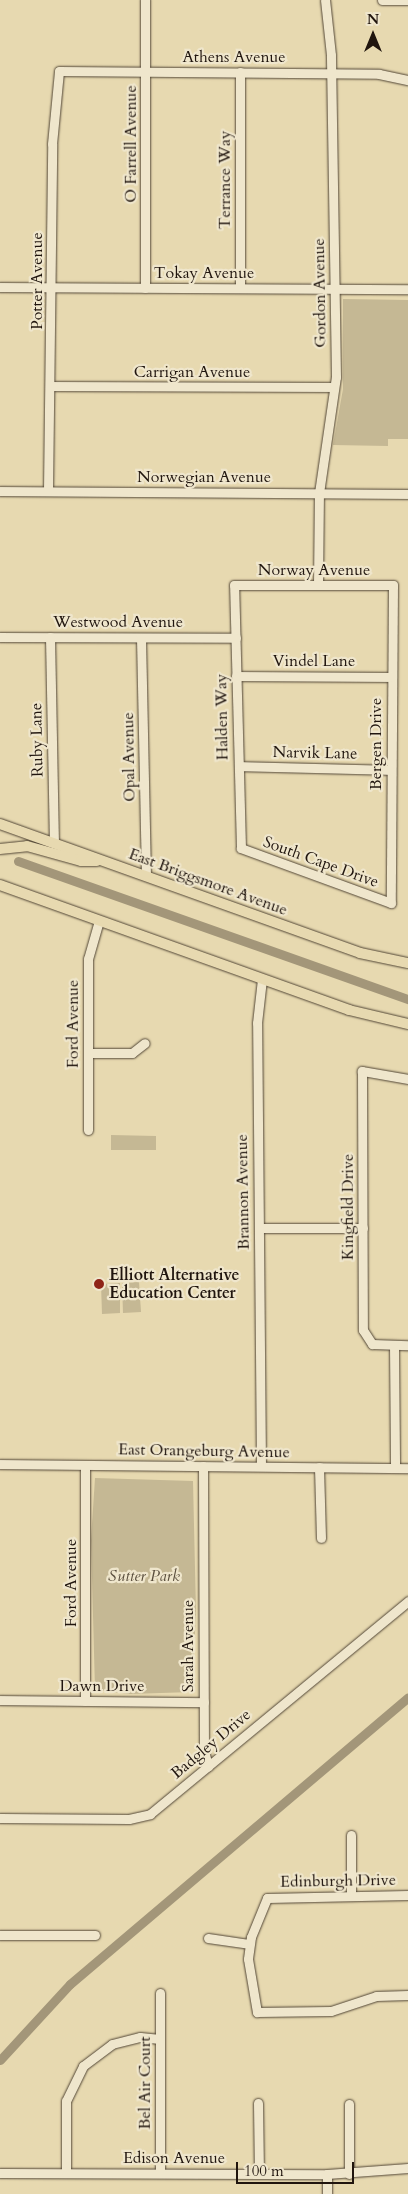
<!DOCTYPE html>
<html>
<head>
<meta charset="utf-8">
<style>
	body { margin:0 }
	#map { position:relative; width:408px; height:2194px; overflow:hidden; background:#e7d9b0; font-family:Cardo,serif }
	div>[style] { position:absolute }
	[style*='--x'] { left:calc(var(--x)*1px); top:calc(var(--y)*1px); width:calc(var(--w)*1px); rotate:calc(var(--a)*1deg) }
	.green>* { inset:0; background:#c5b894 }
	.canal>* { height:9px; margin:-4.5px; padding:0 4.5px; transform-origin:4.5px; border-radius:4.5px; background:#a39679 }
	.roads { filter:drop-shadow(0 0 1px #524636) drop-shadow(0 0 1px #524636) }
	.minor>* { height:9px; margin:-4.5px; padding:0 4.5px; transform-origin:4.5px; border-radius:4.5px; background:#efe6cc }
	.major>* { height:10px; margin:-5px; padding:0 5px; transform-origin:5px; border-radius:5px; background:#e7d9b0 }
	.dots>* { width:14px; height:14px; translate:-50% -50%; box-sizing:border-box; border:2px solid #efe6cc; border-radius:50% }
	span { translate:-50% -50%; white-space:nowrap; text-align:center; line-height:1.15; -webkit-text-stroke:4.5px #efe6cc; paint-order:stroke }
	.street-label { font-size:16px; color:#20150e }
	.poi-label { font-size:16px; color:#20150e; font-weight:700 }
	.left { translate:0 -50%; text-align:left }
	.park-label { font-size:16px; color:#5a4e3d; font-style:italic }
	.north { position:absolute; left:348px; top:10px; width:50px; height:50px; -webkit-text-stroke:4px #efe6cc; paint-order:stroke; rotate:0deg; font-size:14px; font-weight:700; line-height:20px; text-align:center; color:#20150e }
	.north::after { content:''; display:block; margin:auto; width:18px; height:22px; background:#20150e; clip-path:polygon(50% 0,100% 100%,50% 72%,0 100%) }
	.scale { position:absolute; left:236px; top:2162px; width:118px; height:22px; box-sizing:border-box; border:2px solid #20150e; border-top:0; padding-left:6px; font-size:15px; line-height:18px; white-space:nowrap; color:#20150e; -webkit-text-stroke:4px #efe6cc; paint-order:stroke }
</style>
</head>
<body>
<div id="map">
	<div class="green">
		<div style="clip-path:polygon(343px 299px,408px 300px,408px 439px,388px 439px,388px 446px,333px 445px,343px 389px)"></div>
		<div style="clip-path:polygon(111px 1135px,156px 1136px,156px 1150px,111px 1150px)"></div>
		<div style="clip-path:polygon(139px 1282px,141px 1312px,123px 1313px,122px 1283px)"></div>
		<div style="clip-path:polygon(120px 1283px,120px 1313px,102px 1314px,101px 1284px)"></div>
		<div style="clip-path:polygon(95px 1478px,193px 1481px,196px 1612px,192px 1692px,130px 1694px,95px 1690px,91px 1540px)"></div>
	</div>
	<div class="canal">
		<div style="--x:18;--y:861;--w:414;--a:19.5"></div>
		<div style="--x:0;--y:2060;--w:103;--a:-47.4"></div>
		<div style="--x:70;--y:1984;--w:443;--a:-40.3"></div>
	</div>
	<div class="roads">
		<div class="minor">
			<div style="--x:382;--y:0;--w:26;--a:0"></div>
			<div style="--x:240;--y:72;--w:216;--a:90"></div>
			<div style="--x:0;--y:287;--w:408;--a:0.3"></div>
			<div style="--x:145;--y:288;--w:288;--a:-90"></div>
			<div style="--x:50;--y:386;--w:284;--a:0.2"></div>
			<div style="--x:0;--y:491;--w:408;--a:0.4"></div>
			<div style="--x:48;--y:491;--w:347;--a:-89.3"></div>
			<div style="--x:52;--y:144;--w:73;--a:-84.5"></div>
			<div style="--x:59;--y:71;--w:320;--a:0.5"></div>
			<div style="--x:379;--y:74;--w:30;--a:12"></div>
			<div style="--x:234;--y:585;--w:159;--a:0"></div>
			<div style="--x:393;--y:585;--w:318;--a:90.4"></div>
			<div style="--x:391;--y:903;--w:160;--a:-159.9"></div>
			<div style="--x:241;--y:848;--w:263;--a:-91.5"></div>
			<div style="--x:318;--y:585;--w:92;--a:-89.4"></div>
			<div style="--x:319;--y:493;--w:117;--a:-81.7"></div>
			<div style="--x:336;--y:377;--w:322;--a:-90.9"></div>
			<div style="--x:331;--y:55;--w:55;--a:-96.2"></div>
			<div style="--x:0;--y:637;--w:236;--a:0.2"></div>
			<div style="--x:50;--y:637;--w:206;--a:88.9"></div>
			<div style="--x:141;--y:638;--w:238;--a:88.8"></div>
			<div style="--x:236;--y:676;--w:156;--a:0.4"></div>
			<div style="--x:239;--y:766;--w:152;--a:1.5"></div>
			<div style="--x:89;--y:1053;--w:43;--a:0"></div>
			<div style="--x:132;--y:1053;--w:16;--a:-38"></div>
			<div style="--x:408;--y:1079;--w:47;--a:-170.1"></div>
			<div style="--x:362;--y:1071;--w:259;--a:89.8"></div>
			<div style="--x:363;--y:1330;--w:17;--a:57"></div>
			<div style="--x:372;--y:1344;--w:36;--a:2"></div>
			<div style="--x:88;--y:1130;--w:171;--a:-90"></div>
			<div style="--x:88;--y:959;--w:40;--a:-74"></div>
			<div style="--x:259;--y:1228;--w:104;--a:0"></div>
			<div style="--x:394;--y:1345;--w:123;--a:89.5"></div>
			<div style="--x:0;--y:1464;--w:408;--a:0.6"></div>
			<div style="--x:85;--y:1465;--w:236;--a:90"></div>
			<div style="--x:203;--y:1466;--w:285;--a:89.8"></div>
			<div style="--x:204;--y:1751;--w:16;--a:75"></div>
			<div style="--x:261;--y:1466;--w:443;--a:-90.5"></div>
			<div style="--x:257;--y:1023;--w:44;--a:-83.5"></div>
			<div style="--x:319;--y:1467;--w:71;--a:88.4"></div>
			<div style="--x:0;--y:1700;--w:204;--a:0.6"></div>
			<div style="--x:0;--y:1818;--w:129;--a:0.4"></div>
			<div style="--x:129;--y:1819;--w:22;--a:-13"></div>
			<div style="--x:150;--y:1814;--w:335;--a:-39.5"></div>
			<div style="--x:351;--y:1835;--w:61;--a:90"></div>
			<div style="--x:408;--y:1895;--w:141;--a:178.8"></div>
			<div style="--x:267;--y:1898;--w:42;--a:112.3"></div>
			<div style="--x:251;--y:1937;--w:22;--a:98"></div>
			<div style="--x:248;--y:1959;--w:54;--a:80.4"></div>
			<div style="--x:257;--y:2012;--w:74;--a:-0.8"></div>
			<div style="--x:331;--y:2011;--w:47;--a:-18.4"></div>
			<div style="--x:376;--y:1996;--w:32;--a:-2"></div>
			<div style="--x:0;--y:1935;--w:95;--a:0"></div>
			<div style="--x:208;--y:1938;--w:41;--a:8.3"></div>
			<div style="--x:160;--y:1993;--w:180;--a:90"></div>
			<div style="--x:258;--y:2103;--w:71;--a:89.2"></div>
			<div style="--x:349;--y:2104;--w:70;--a:90"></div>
			<div style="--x:0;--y:2173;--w:327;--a:0.2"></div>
			<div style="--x:327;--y:2174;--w:81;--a:-4.2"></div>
			<div style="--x:66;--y:2173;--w:72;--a:-90"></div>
			<div style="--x:66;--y:2101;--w:39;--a:-64"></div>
			<div style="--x:83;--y:2066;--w:36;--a:-37"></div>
			<div style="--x:112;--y:2044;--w:29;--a:-14"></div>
			<div style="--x:140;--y:2037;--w:20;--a:6"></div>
			<div style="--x:327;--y:2174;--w:20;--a:90"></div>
		</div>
		<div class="major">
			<div style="--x:0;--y:824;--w:382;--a:19.7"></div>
			<div style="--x:360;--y:953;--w:49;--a:11.8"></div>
			<div style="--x:0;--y:849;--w:27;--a:-6"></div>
			<div style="--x:27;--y:846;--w:56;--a:15.5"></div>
			<div style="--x:81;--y:861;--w:16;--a:0"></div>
			<div style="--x:0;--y:885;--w:371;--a:19.7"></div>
			<div style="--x:349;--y:1010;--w:61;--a:13.3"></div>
		</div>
	</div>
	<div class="dots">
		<div style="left:99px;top:1284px;background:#8f2418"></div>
	</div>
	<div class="street-label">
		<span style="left:234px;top:57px">Athens Avenue</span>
		<span style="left:131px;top:144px;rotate:-90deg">O Farrell Avenue</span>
		<span style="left:225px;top:180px;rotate:-90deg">Terrance Way</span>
		<span style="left:204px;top:273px">Tokay Avenue</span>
		<span style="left:37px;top:281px;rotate:-90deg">Potter Avenue</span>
		<span style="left:320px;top:293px;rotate:-91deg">Gordon Avenue</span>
		<span style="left:192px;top:372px">Carrigan Avenue</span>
		<span style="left:204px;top:477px">Norwegian Avenue</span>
		<span style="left:314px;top:570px">Norway Avenue</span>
		<span style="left:118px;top:622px">Westwood Avenue</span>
		<span style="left:314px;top:661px">Vindel Lane</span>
		<span style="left:222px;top:717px;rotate:-91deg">Halden Way</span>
		<span style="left:37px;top:740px;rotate:-91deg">Ruby Lane</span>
		<span style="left:376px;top:744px;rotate:-90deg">Bergen Drive</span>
		<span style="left:315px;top:753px;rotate:1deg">Narvik Lane</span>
		<span style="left:129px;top:757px;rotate:-91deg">Opal Avenue</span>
		<span style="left:321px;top:862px;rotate:20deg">South Cape Drive</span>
		<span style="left:208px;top:882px;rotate:20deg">East Briggsmore Avenue</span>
		<span style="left:73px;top:1024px;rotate:-90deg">Ford Avenue</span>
		<span style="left:243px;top:1192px;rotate:-91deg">Brannon Avenue</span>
		<span style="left:348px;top:1207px;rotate:-90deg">Kingfield Drive</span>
		<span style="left:204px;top:1451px;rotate:1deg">East Orangeburg Avenue</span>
		<span style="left:71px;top:1583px;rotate:-90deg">Ford Avenue</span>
		<span style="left:188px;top:1646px;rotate:-90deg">Sarah Avenue</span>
		<span style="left:102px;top:1686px">Dawn Drive</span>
		<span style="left:211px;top:1744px;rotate:-40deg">Badgley Drive</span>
		<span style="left:338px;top:1881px;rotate:-1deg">Edinburgh Drive</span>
		<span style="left:145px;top:2083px;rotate:-90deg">Bel Air Court</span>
		<span style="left:174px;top:2158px">Edison Avenue</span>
	</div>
	<div class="poi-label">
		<span class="left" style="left:109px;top:1284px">Elliott Alternative<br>Education Center</span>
	</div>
	<div class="park-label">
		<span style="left:144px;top:1576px">Sutter Park</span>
	</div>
	<div class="north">N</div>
	<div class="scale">100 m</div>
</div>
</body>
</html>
